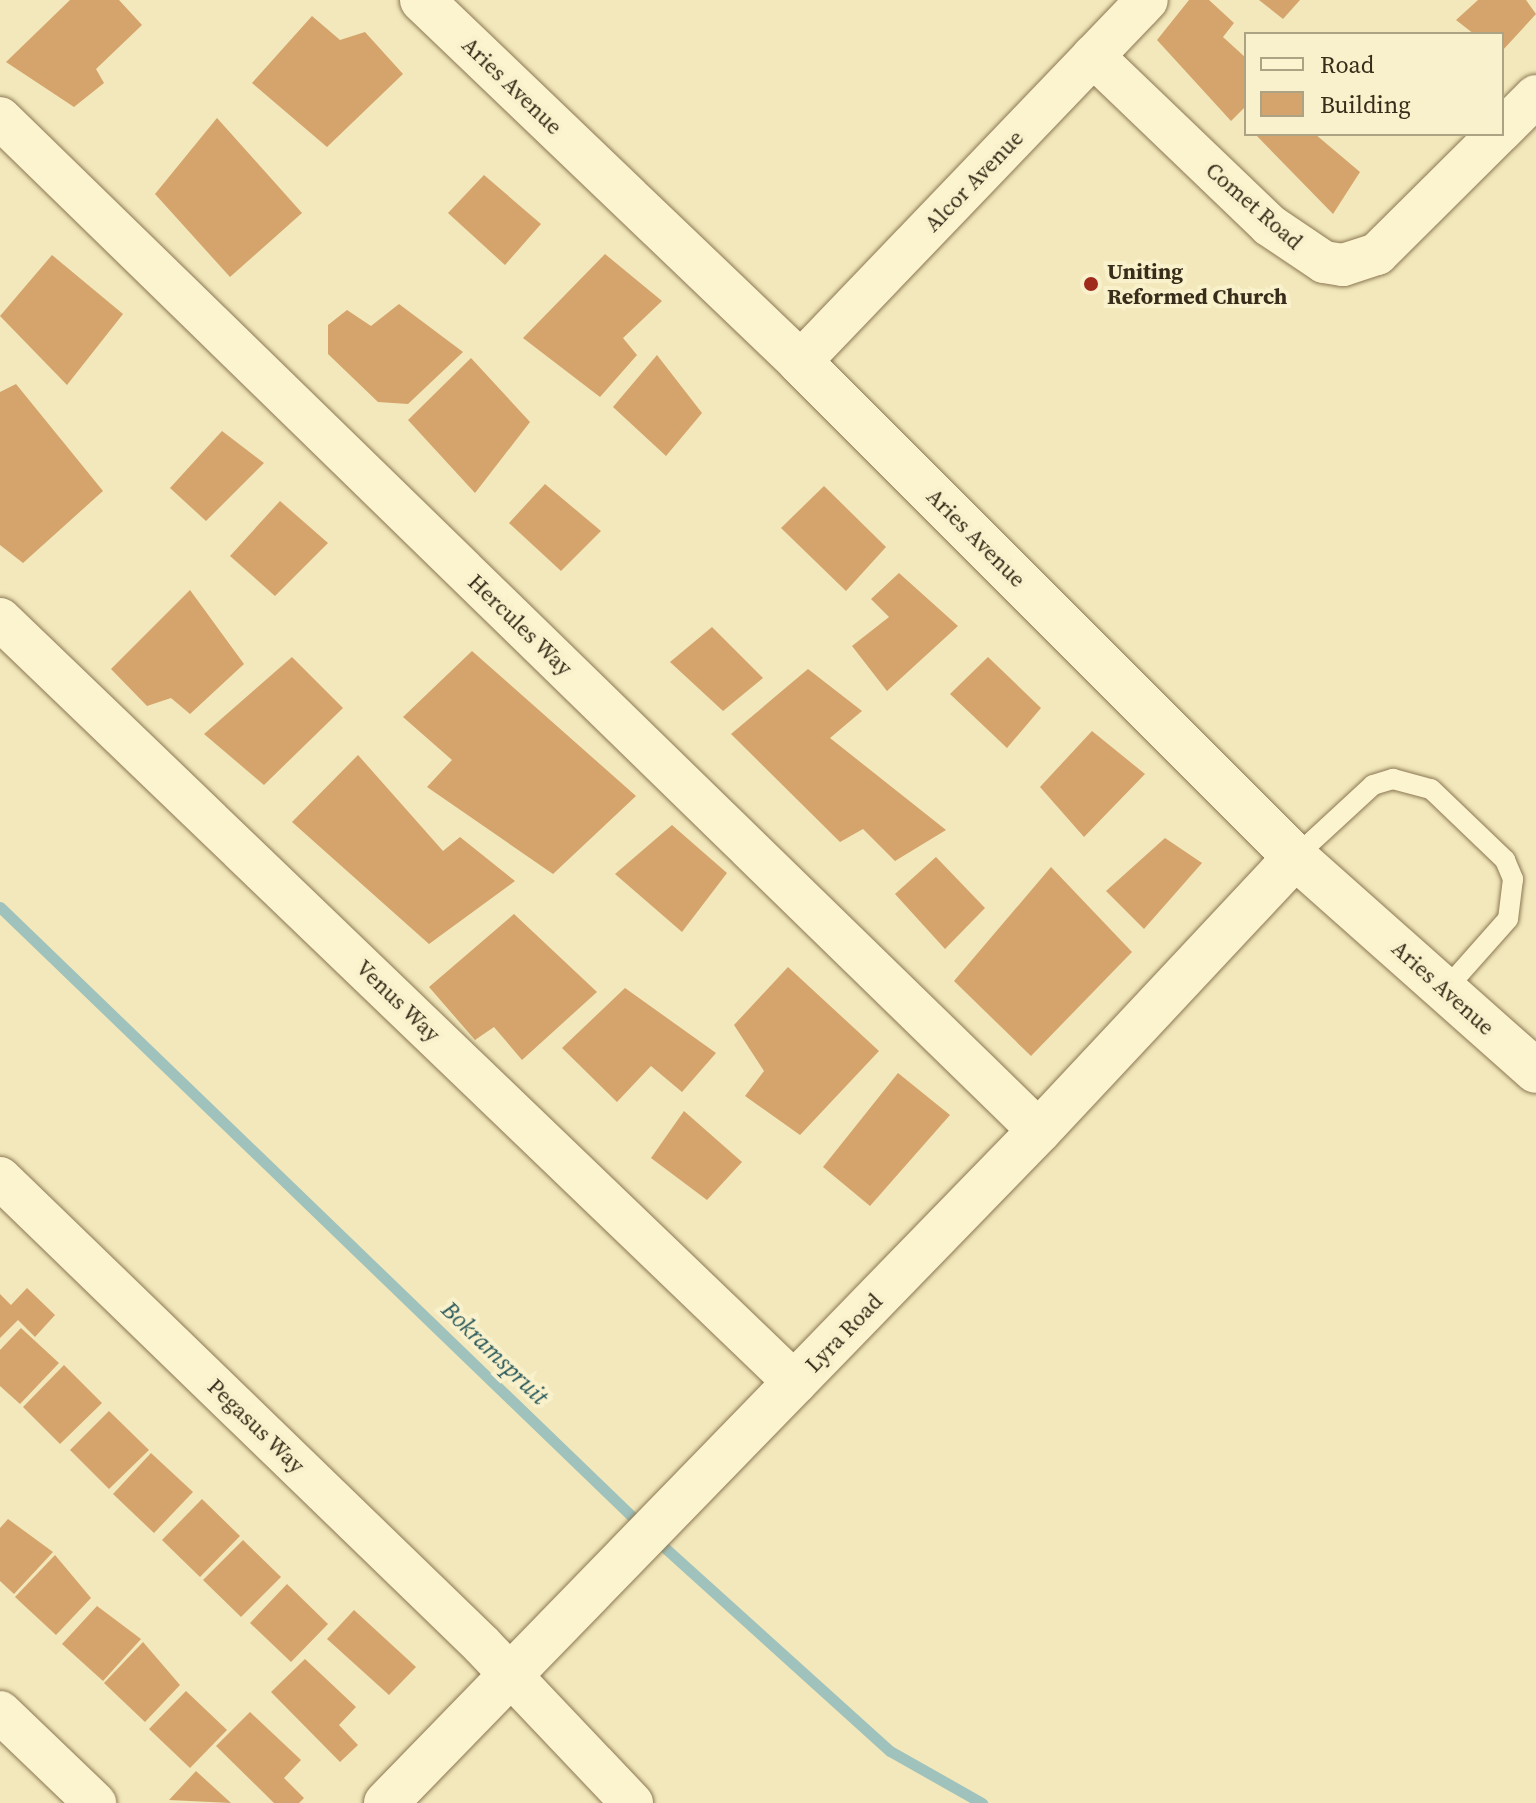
<!DOCTYPE html>
<html>
<head>
<meta charset="utf-8">
<style>
	body { margin:0 }
	#map { position:relative; width:1536px; height:1803px; overflow:hidden; background:#f2e8bb; font-family:"Source Serif 4",serif }
	div>[style] { position:absolute }
	[style*='--x'] { left:calc(var(--x)*1px); top:calc(var(--y)*1px); width:calc(var(--w)*1px); rotate:calc(var(--a)*1deg) }
	.stream>* { height:11px; margin:-5.5px; padding:0 5.5px; transform-origin:5.5px; border-radius:5.5px; background:#a0c2bc }
	.building>* { inset:0; background:#d4a46c }
	.roads { filter:drop-shadow(0 0 2px #8b7753) drop-shadow(0 0 2px #8b7753) }
	.service>* { height:20px; margin:-10px; padding:0 10px; transform-origin:10px; border-radius:10px; background:#fcf4cf }
	.minor>* { height:42px; margin:-21px; padding:0 21px; transform-origin:21px; border-radius:21px; background:#fcf4cf }
	.tertiary>* { height:44px; margin:-22px; padding:0 22px; transform-origin:22px; border-radius:22px; background:#fcf4cf }
	.dots>* { width:22px; height:22px; translate:-50% -50%; box-sizing:border-box; border:4px solid #f9f1cb; border-radius:50% }
	span { translate:-50% -50%; white-space:nowrap; text-align:center; line-height:1.15; -webkit-text-stroke:8px #f9f1cb; paint-order:stroke }
	.street-label { font-size:22px; color:#382c1a }
	.poi-label { font-size:22px; color:#382c1a; font-weight:700 }
	.left { translate:0 -50%; text-align:left }
	.water-label { font-size:24px; color:#27575a; font-style:italic }
	.legend { position:absolute; left:1244px; top:32px; width:260px; height:104px; box-sizing:border-box; background:#f9f1cb; border:2px solid #aca284; margin:0; padding:10px 14px; list-style:none; font-size:24px; color:#382c1a }
	.legend li { display:flex; align-items:center; gap:16px; height:40px }
	.legend b { width:40px; border:2px solid #aca284 }
</style>
</head>
<body>
<div id="map">
	<div class="stream">
		<div style="--x:0;--y:907;--w:892;--a:43.96"></div>
		<div style="--x:654;--y:1538;--w:318;--a:42.1"></div>
		<div style="--x:890;--y:1751;--w:106;--a:29.5"></div>
	</div>
	<div class="building">
		<div style="clip-path:polygon(70px 0,119px 0,142px 25px,96px 69px,104px 83px,74px 107px,6px 62px)"></div>
		<div style="clip-path:polygon(1189px 0,1209px 0,1234px 23px,1223px 37px,1246px 58px,1246px 106px,1231px 121px,1157px 40px)"></div>
		<div style="clip-path:polygon(1259px 0,1300px 0,1283px 19px)"></div>
		<div style="clip-path:polygon(1478px 0,1526px 0,1536px 14px,1502px 51px,1502px 34px,1474px 34px,1456px 20px)"></div>
		<div style="clip-path:polygon(312px 16px,340px 40px,365px 32px,403px 74px,327px 147px,252px 83px)"></div>
		<div style="clip-path:polygon(217px 118px,302px 213px,230px 277px,155px 194px)"></div>
		<div style="clip-path:polygon(1255px 134px,1315px 134px,1360px 172px,1333px 214px)"></div>
		<div style="clip-path:polygon(484px 175px,541px 224px,505px 265px,448px 213px)"></div>
		<div style="clip-path:polygon(605px 254px,662px 301px,623px 338px,637px 355px,600px 397px,523px 338px)"></div>
		<div style="clip-path:polygon(52px 255px,123px 314px,67px 385px,0 316px)"></div>
		<div style="clip-path:polygon(399px 304px,463px 352px,408px 404px,378px 402px,328px 354px,328px 325px,347px 310px,371px 326px)"></div>
		<div style="clip-path:polygon(657px 355px,702px 413px,666px 456px,613px 407px)"></div>
		<div style="clip-path:polygon(471px 358px,530px 422px,475px 493px,408px 420px)"></div>
		<div style="clip-path:polygon(16px 384px,103px 491px,23px 563px,0 545px,0 392px)"></div>
		<div style="clip-path:polygon(222px 431px,264px 463px,206px 521px,170px 488px)"></div>
		<div style="clip-path:polygon(545px 484px,601px 531px,561px 571px,509px 523px)"></div>
		<div style="clip-path:polygon(824px 486px,886px 547px,846px 591px,781px 528px)"></div>
		<div style="clip-path:polygon(280px 501px,328px 543px,275px 596px,230px 556px)"></div>
		<div style="clip-path:polygon(899px 573px,958px 626px,887px 691px,852px 646px,889px 617px,871px 599px)"></div>
		<div style="clip-path:polygon(190px 590px,244px 664px,190px 714px,171px 698px,147px 706px,111px 669px)"></div>
		<div style="clip-path:polygon(712px 627px,763px 678px,723px 711px,670px 662px)"></div>
		<div style="clip-path:polygon(472px 651px,636px 796px,553px 874px,427px 787px,452px 760px,403px 717px)"></div>
		<div style="clip-path:polygon(292px 657px,343px 708px,264px 785px,204px 734px)"></div>
		<div style="clip-path:polygon(988px 657px,1041px 708px,1007px 748px,950px 694px)"></div>
		<div style="clip-path:polygon(808px 669px,862px 711px,830px 738px,946px 830px,895px 861px,863px 829px,840px 842px,731px 734px)"></div>
		<div style="clip-path:polygon(1092px 731px,1145px 774px,1084px 837px,1040px 787px)"></div>
		<div style="clip-path:polygon(358px 755px,443px 851px,460px 837px,515px 881px,429px 944px,292px 822px)"></div>
		<div style="clip-path:polygon(672px 825px,727px 873px,682px 932px,615px 874px)"></div>
		<div style="clip-path:polygon(1165px 838px,1202px 863px,1144px 929px,1106px 891px)"></div>
		<div style="clip-path:polygon(936px 857px,985px 908px,945px 949px,895px 894px)"></div>
		<div style="clip-path:polygon(1051px 867px,1132px 952px,1031px 1056px,954px 981px)"></div>
		<div style="clip-path:polygon(514px 914px,597px 992px,522px 1060px,494px 1027px,475px 1040px,429px 987px)"></div>
		<div style="clip-path:polygon(788px 967px,879px 1051px,800px 1135px,745px 1096px,764px 1071px,734px 1025px)"></div>
		<div style="clip-path:polygon(625px 988px,716px 1053px,682px 1092px,651px 1066px,617px 1102px,562px 1048px)"></div>
		<div style="clip-path:polygon(898px 1073px,950px 1115px,870px 1206px,823px 1167px)"></div>
		<div style="clip-path:polygon(684px 1111px,742px 1162px,707px 1200px,651px 1158px)"></div>
		<div style="clip-path:polygon(27px 1288px,55px 1315px,35px 1337px,18px 1320px,0 1338px,0 1294px,11px 1305px)"></div>
		<div style="clip-path:polygon(21px 1328px,59px 1363px,20px 1404px,0 1386px,0 1350px)"></div>
		<div style="clip-path:polygon(64px 1365px,102px 1403px,60px 1444px,23px 1407px)"></div>
		<div style="clip-path:polygon(109px 1411px,149px 1450px,109px 1489px,70px 1450px)"></div>
		<div style="clip-path:polygon(151px 1453px,193px 1492px,154px 1533px,113px 1494px)"></div>
		<div style="clip-path:polygon(202px 1499px,240px 1536px,200px 1577px,162px 1540px)"></div>
		<div style="clip-path:polygon(8px 1519px,53px 1552px,14px 1594px,0 1581px,0 1528px)"></div>
		<div style="clip-path:polygon(243px 1540px,281px 1577px,241px 1617px,203px 1580px)"></div>
		<div style="clip-path:polygon(55px 1555px,91px 1598px,56px 1635px,15px 1597px)"></div>
		<div style="clip-path:polygon(287px 1584px,328px 1624px,291px 1662px,250px 1623px)"></div>
		<div style="clip-path:polygon(97px 1606px,141px 1639px,103px 1681px,62px 1644px)"></div>
		<div style="clip-path:polygon(354px 1610px,416px 1667px,389px 1695px,327px 1639px)"></div>
		<div style="clip-path:polygon(143px 1642px,180px 1685px,145px 1722px,104px 1683px)"></div>
		<div style="clip-path:polygon(305px 1659px,356px 1707px,339px 1725px,358px 1745px,340px 1762px,271px 1692px)"></div>
		<div style="clip-path:polygon(186px 1691px,227px 1730px,190px 1768px,149px 1729px)"></div>
		<div style="clip-path:polygon(250px 1712px,301px 1760px,284px 1778px,304px 1798px,299px 1803px,274px 1803px,216px 1746px)"></div>
		<div style="clip-path:polygon(196px 1771px,231px 1803px,169px 1800px)"></div>
	</div>
	<div class="roads">
		<div class="service">
			<div style="--x:1295;--y:857;--w:106;--a:-42.7"></div>
			<div style="--x:1373;--y:785;--w:21;--a:-17"></div>
			<div style="--x:1393;--y:779;--w:39;--a:15"></div>
			<div style="--x:1431;--y:789;--w:103;--a:43.8"></div>
			<div style="--x:1505;--y:860;--w:21;--a:67"></div>
			<div style="--x:1513;--y:879;--w:40;--a:97.1"></div>
			<div style="--x:1508;--y:919;--w:95;--a:131.6"></div>
		</div>
		<div class="minor">
			<div style="--x:1093;--y:56;--w:244;--a:43.8"></div>
			<div style="--x:1269;--y:225;--w:66;--a:33.9"></div>
			<div style="--x:1324;--y:262;--w:19;--a:9"></div>
			<div style="--x:1343;--y:265;--w:36;--a:-18"></div>
			<div style="--x:1377;--y:254;--w:170;--a:-44.8"></div>
			<div style="--x:0;--y:118;--w:1451;--a:44.27"></div>
			<div style="--x:1502;--y:130;--w:48;--a:-45"></div>
			<div style="--x:800;--y:362;--w:501;--a:-46.21"></div>
			<div style="--x:0;--y:619;--w:1103;--a:43.86"></div>
			<div style="--x:0;--y:1178;--w:671;--a:44.09"></div>
			<div style="--x:482;--y:1645;--w:218;--a:46.5"></div>
			<div style="--x:0;--y:1712;--w:132;--a:43.8"></div>
		</div>
		<div class="tertiary">
			<div style="--x:422;--y:0;--w:523;--a:43.76"></div>
			<div style="--x:800;--y:362;--w:700;--a:45"></div>
			<div style="--x:1295;--y:857;--w:322;--a:41.6"></div>
			<div style="--x:386;--y:1803;--w:937;--a:-45.82"></div>
			<div style="--x:1039;--y:1131;--w:375;--a:-46.9"></div>
		</div>
	</div>
	<div class="dots">
		<div style="left:1091px;top:284px;background:#a02b1d"></div>
	</div>
	<div class="street-label">
		<span style="left:512px;top:86px;rotate:44deg">Aries Avenue</span>
		<span style="left:974px;top:181px;rotate:-46deg">Alcor Avenue</span>
		<span style="left:1254px;top:206px;rotate:41deg">Comet Road</span>
		<span style="left:976px;top:538px;rotate:45deg">Aries Avenue</span>
		<span style="left:520px;top:625px;rotate:44deg">Hercules Way</span>
		<span style="left:1443px;top:988px;rotate:42deg">Aries Avenue</span>
		<span style="left:398px;top:1001px;rotate:44deg">Venus Way</span>
		<span style="left:844px;top:1333px;rotate:-46deg">Lyra Road</span>
		<span style="left:256px;top:1426px;rotate:44deg">Pegasus Way</span>
	</div>
	<div class="poi-label">
		<span class="left" style="left:1107px;top:284px">Uniting<br>Reformed Church</span>
	</div>
	<div class="water-label">
		<span style="left:495px;top:1353px;rotate:44deg">Bokramspruit</span>
	</div>
	<ul class="legend">
	<li><b style="height:10px;background:#fcf4cf"></b>Road</li>
	<li><b style="height:22px;background:#d4a46c"></b>Building</li>
	</ul>
</div>
</body>
</html>
